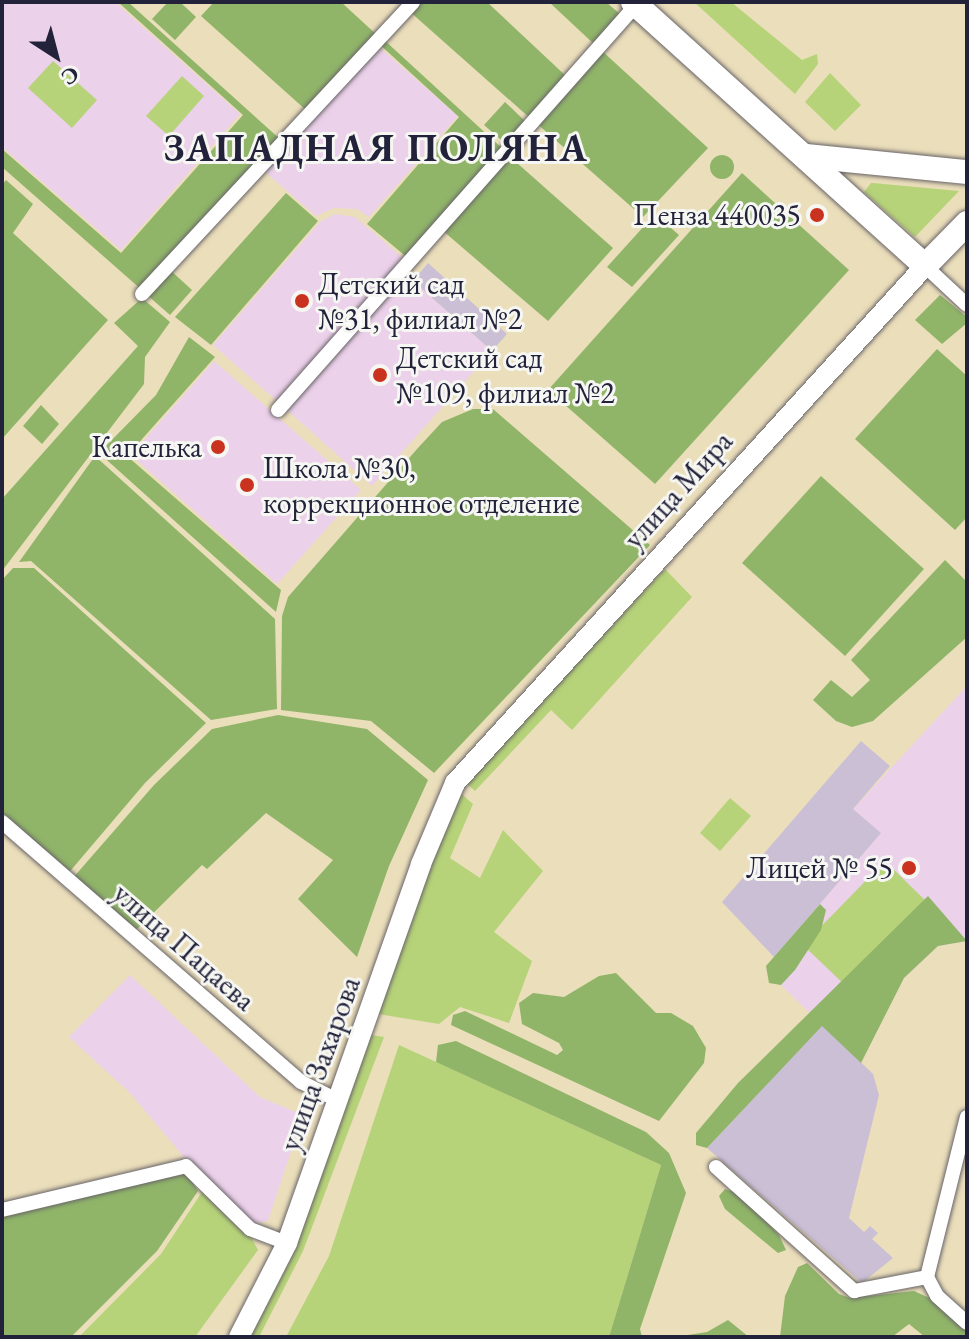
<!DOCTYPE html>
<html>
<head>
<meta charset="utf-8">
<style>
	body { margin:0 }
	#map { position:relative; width:969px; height:1339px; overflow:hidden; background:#ebdebb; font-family:"EB Garamond",serif }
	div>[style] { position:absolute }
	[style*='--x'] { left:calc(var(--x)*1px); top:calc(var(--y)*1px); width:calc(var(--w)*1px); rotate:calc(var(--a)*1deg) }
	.built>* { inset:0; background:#ecd1ea }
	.industrial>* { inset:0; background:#cbbfd5 }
	.green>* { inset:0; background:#b6d379 }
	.forest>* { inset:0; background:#90b569 }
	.round { border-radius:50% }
	.roads { filter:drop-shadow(0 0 2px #686468) drop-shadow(0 0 2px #686468) }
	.minor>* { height:14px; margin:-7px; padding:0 7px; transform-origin:7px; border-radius:7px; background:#fff }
	.secondary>* { height:20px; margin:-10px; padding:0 10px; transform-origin:10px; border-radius:10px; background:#fff }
	.primary>* { height:24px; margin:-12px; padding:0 12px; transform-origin:12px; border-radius:12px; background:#fff }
	.dots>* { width:22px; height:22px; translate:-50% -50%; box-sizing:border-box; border:4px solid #f6f6f2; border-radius:50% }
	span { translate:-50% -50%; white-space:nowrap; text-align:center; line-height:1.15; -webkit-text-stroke:6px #f6f6f2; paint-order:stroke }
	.poi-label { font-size:30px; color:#22223b }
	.right { translate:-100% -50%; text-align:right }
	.left { translate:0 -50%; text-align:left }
	.street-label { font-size:30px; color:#22223b }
	.district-label { font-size:38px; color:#22223b; font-weight:700; letter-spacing:2px }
	.frame { position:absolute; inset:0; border:4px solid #22223b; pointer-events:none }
	.north { position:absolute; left:16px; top:16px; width:80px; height:80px; -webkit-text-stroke:6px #f6f6f2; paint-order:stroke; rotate:144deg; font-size:22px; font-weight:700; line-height:32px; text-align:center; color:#22223b }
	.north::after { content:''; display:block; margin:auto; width:28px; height:36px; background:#22223b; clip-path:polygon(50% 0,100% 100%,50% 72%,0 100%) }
</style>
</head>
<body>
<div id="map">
	<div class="built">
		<div style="clip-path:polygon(2px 2px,115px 2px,240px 114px,121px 250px,2px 147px)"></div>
		<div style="clip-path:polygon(379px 47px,458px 116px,369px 217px,357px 209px,334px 208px,316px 216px,264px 171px)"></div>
		<div style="clip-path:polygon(335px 214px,355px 217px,404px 259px,277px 401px,213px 345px,320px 222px)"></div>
		<div style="clip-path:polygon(406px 275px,492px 351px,372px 486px,286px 409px)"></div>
		<div style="clip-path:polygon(214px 361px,361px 490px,277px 584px,131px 455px)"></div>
		<div style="clip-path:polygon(967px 686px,967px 941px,938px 946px,904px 978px,861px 1063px,781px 985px,774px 957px,880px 834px,853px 809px)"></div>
		<div style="clip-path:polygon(130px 975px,260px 1097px,303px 1115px,268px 1221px,250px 1224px,189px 1163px,130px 1093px,69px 1037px)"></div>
	</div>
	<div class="industrial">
		<div style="clip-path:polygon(428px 263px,507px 334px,492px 351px,413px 281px)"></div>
		<div style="clip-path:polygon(861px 741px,890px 766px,853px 809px,881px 833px,774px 957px,722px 902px)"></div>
		<div style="clip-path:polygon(822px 1025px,873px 1074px,879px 1095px,849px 1218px,864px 1232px,870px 1226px,878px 1233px,872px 1239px,893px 1258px,862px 1283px,707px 1148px)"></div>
	</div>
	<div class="green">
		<div style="clip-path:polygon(694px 2px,731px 2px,802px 60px,817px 54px,818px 64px,795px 94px)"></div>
		<div style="clip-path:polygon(53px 61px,97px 100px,72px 128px,28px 88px)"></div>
		<div style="clip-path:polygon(830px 73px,861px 105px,835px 131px,805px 102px)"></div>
		<div style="clip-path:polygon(182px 76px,204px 96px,169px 136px,146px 116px)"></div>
		<div style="clip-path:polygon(871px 183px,873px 183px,959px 191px,915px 237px,864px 192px)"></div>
		<div style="clip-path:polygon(665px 569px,692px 597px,572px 730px,551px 710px,475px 791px,465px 782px)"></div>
		<div style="clip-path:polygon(457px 790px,473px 804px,450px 858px,480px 878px,503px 830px,543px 871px,494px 932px,532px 961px,509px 1023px,460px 1007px,439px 1024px,378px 1014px)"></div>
		<div style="clip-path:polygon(730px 798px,751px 816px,720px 851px,700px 833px)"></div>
		<div style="clip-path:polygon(885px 861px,932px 907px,851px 991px,803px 945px)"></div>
		<div style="clip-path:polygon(371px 1035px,384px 1037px,303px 1251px,259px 1337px,247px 1337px)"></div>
		<div style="clip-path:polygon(399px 1045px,661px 1165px,609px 1337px,286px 1337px,329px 1256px)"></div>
		<div style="clip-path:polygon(204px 1189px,249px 1233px,258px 1250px,195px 1337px,79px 1337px,161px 1254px)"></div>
	</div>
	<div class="forest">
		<div style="clip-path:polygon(118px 2px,128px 2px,281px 140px,143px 291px,2px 167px,2px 149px,121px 253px,243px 115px)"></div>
		<div style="clip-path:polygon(168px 2px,180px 2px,196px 17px,175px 40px,152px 19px)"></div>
		<div style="clip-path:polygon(214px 2px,341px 2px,378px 36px,307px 111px,201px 16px)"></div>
		<div style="clip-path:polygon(416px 2px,487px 2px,567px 77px,531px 119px,408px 10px)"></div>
		<div style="clip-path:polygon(549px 2px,606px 2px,621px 15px,595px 45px)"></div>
		<div style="clip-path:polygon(382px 38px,504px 150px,409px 259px,367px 224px,459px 117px,378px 43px)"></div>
		<div style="clip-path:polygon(601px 50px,708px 148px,643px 217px,535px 122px)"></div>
		<div style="clip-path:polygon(505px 102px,527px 123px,507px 145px,484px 125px)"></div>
		<div class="round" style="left:710px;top:155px;width:24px;height:24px"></div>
		<div style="clip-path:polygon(508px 155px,613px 248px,548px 321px,442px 230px)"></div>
		<div style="clip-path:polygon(742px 173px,849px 270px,655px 484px,548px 390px)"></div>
		<div style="clip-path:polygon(6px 180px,33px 204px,13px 233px,108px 320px,2px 439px,2px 185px)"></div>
		<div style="clip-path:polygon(286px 193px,318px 221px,211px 345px,175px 317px)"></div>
		<div style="clip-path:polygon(655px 214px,679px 235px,632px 287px,607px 267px)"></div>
		<div style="clip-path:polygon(169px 269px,192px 290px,170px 315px,146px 294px)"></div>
		<div style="clip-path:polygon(940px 295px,967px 317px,967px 323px,942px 344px,915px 320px)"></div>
		<div style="clip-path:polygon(142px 298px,170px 322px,145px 357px,144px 384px,2px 571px,2px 499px,138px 346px,114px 323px)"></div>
		<div style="clip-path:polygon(189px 337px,215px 357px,127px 456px,281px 590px,276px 612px,99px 453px,156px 395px)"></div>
		<div style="clip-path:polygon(937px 349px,967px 376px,967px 517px,955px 530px,855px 439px)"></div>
		<div style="clip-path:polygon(41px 405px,59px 424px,42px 444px,23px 426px)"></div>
		<div style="clip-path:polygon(473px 409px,493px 409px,650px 545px,434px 773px,371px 721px,281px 710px,282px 616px,288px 597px,417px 449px,442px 422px)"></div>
		<div style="clip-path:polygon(95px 456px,275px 619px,277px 709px,211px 720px,31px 561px,19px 562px)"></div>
		<div style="clip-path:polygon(821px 476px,924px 569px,845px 656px,742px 563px)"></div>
		<div style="clip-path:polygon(945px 560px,967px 582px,967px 637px,873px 721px,852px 727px,836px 721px,813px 700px,831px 680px,852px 697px,870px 680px,851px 660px)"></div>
		<div style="clip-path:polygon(13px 568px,34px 568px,206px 723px,145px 783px,66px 876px,2px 819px,2px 580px)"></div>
		<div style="clip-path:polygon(278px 715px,367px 729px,428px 780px,389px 866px,357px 957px,298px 899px,333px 860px,266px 813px,207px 869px,202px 865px,133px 933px,72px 879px,154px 785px,212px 729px)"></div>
		<div style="clip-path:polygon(928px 896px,967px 941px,938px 946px,904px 978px,861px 1063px,822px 1026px,707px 1148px,696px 1145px,696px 1133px,738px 1083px)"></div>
		<div style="clip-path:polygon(820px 904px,826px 910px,821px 930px,795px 970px,781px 985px,769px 983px,766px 966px)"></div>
		<div style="clip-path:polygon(616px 973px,656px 1013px,671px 1013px,693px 1026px,706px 1048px,704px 1063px,659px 1121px,451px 1025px,453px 1015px,465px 1011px,557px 1055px,563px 1050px,559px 1043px,522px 1024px,519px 1003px,533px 993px,564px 997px,599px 976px)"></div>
		<div style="clip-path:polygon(456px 1041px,646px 1132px,669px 1153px,686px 1193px,640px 1329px,642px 1337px,609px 1337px,661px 1165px,436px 1062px,438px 1045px)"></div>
		<div style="clip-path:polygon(186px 1173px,198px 1191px,157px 1251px,71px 1337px,2px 1337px,2px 1217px,145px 1178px)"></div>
		<div style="clip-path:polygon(725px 1189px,739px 1194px,779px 1235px,786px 1250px,778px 1253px,725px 1209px,719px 1196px)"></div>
		<div style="clip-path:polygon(807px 1263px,839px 1294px,850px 1298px,914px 1291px,934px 1300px,967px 1329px,967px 1337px,925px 1337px,909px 1324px,892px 1337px,780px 1337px,785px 1296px,798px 1267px)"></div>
		<div style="clip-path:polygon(728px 1320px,749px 1337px,675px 1337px,707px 1332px)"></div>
	</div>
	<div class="roads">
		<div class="minor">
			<div style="--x:925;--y:266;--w:57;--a:42.9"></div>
			<div style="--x:142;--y:294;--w:398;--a:-47.1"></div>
			<div style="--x:278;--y:410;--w:541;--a:-48.52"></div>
			<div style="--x:2;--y:822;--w:396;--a:41"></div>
			<div style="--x:301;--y:1082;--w:42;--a:26.6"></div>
			<div style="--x:716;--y:1167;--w:186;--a:41.9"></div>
			<div style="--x:854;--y:1291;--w:74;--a:-10.9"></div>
			<div style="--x:2;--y:1210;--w:189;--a:-13.4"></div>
			<div style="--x:186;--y:1166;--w:90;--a:44.5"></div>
			<div style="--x:250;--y:1229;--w:40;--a:21"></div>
			<div style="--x:927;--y:1277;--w:165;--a:-76"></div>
			<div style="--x:927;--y:1277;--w:21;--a:62"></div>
			<div style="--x:937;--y:1296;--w:40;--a:42"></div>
		</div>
		<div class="secondary">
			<div style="--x:239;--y:1337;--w:106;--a:-62.9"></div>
			<div style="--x:287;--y:1243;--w:402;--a:-70.5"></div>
			<div style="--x:421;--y:864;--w:88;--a:-67.2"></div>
			<div style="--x:455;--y:783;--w:699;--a:-47.73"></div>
		</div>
		<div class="primary">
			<div style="--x:633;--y:2;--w:394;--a:42.1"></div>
			<div style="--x:925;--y:266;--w:60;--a:-45.7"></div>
			<div style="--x:806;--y:156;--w:162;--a:5.7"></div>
		</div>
	</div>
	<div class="dots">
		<div style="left:817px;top:215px;background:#c8321e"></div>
		<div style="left:302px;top:301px;background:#c8321e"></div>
		<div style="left:380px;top:375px;background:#c8321e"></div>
		<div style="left:218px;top:447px;background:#c8321e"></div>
		<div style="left:247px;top:485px;background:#c8321e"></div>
		<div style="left:909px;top:868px;background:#c8321e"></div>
	</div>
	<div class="poi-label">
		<span class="right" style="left:801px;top:215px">Пенза 440035</span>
		<span class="left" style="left:318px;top:301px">Детский сад<br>№31, филиал №2</span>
		<span class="left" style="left:396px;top:375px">Детский сад<br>№109, филиал №2</span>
		<span class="right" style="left:202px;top:447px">Капелька</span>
		<span class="left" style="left:263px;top:485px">Школа №30,<br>коррекционное отделение</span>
		<span class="right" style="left:893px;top:868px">Лицей № 55</span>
	</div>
	<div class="street-label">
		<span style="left:678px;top:490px;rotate:-48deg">улица Мира</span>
		<span style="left:184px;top:947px;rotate:41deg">улица Пацаева</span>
		<span style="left:320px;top:1064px;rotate:-70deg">улица Захарова</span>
	</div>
	<div class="district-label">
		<span style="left:376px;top:148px">ЗАПАДНАЯ ПОЛЯНА</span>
	</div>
	<div class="frame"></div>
	<div class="north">С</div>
</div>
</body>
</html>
